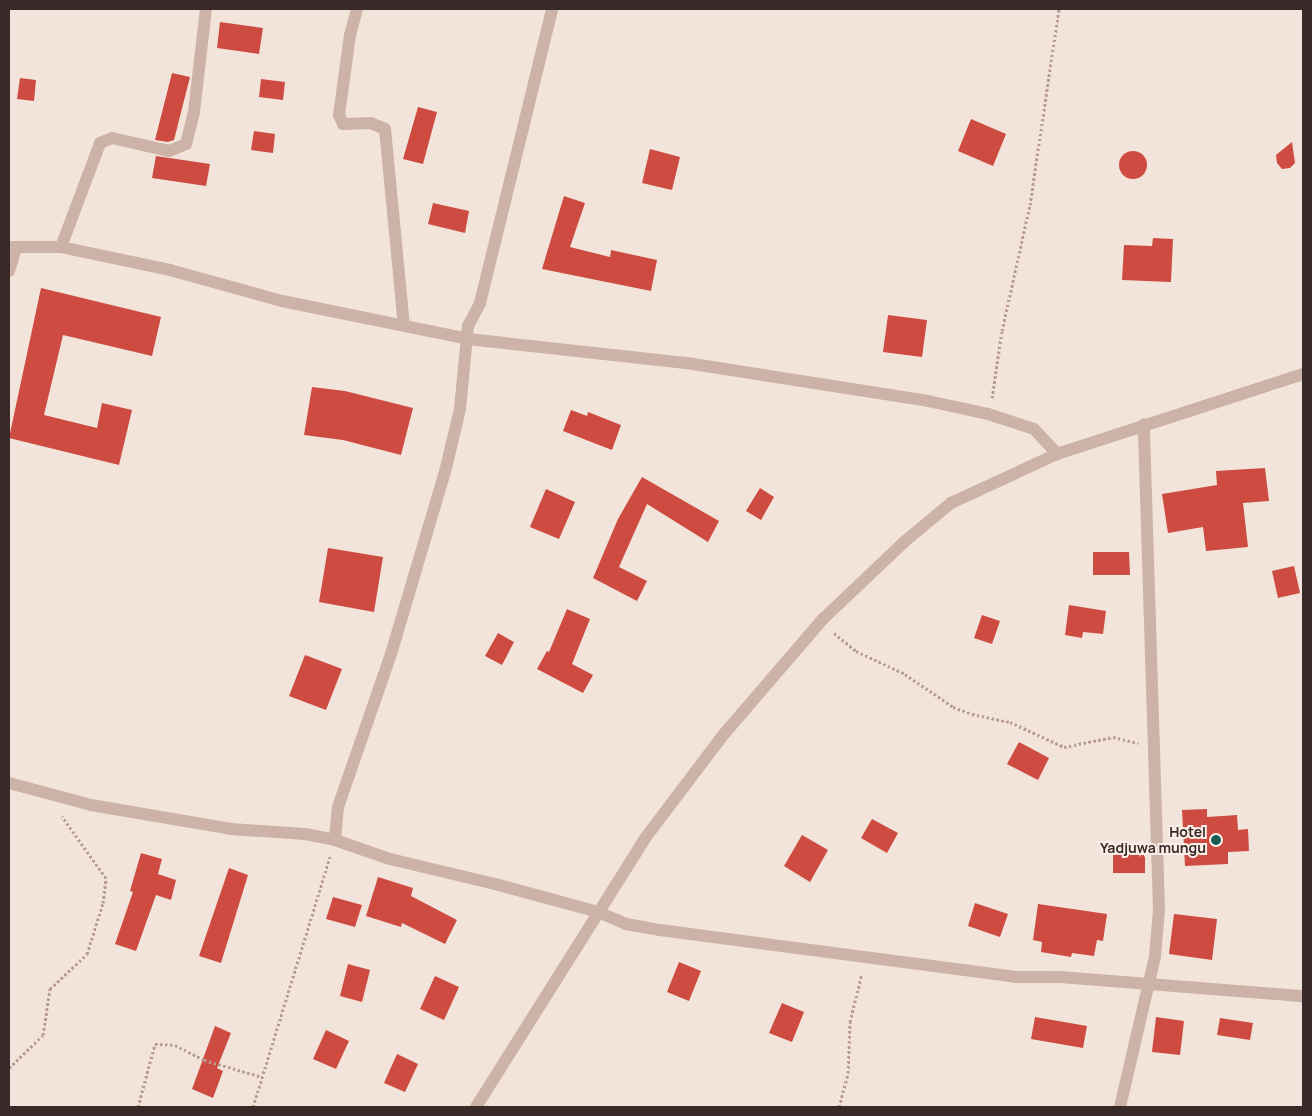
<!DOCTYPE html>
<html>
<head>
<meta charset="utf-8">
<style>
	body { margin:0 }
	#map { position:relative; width:1312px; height:1116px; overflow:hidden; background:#f3e4db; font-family:Manrope,sans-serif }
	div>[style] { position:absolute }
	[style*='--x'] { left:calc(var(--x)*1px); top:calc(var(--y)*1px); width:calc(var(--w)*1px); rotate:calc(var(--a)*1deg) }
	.building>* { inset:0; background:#cd4b40 }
	.round { border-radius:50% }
	.path>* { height:3px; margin-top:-1.5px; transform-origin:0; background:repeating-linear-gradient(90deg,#b89b91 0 2.5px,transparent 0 5px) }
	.minor>* { height:12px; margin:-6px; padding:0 6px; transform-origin:6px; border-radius:6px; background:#ccb2a7 }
	.tertiary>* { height:12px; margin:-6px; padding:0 6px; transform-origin:6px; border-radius:6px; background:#ccb2a7 }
	.dots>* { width:14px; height:14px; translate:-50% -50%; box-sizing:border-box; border:2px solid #fbefe8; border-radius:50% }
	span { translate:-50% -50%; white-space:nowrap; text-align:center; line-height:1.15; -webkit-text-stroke:4px #fbefe8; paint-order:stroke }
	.poi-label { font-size:14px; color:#382a28; font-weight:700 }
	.right { translate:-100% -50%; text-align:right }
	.frame { position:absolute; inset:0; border:10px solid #382a28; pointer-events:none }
</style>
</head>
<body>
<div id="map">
	<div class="building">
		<div style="clip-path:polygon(220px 22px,263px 28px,259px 54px,217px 48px)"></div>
		<div style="clip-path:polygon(172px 73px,190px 77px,174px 140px,168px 142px,155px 140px)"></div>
		<div style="clip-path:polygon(20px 78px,36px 80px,34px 101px,17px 99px)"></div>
		<div style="clip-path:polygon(261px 79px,285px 82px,283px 100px,259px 97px)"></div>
		<div style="clip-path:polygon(418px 107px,437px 112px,423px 164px,403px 159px)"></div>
		<div style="clip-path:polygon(971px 119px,1006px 134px,993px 166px,958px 151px)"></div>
		<div style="clip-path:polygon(254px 131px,275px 134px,273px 153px,251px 150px)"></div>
		<div style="clip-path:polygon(1292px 142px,1295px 163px,1290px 168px,1282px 169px,1277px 163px,1276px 155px)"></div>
		<div style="clip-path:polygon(650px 149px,680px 157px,672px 190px,642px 183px)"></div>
		<div class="round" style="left:1119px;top:151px;width:28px;height:28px"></div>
		<div style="clip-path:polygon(156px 156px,210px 164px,206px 186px,152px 178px)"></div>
		<div style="clip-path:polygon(564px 196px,585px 203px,570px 247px,610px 257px,611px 250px,657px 260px,651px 291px,542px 269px)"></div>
		<div style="clip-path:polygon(433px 203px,469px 211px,465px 233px,428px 224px)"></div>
		<div style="clip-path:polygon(1153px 238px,1173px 239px,1171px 282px,1122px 280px,1124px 245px,1152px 246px)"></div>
		<div style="clip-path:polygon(41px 288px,161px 317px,152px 356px,63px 335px,44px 415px,97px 428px,102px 403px,132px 410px,119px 465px,9px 438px)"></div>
		<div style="clip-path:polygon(888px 315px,927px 320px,922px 357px,883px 352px)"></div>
		<div style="clip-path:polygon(312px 387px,345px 391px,413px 408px,401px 455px,343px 440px,304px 435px)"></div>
		<div style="clip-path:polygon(571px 410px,587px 416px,588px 412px,621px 425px,612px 450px,563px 431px)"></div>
		<div style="clip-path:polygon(1265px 468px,1269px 501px,1243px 503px,1248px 547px,1206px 551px,1203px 527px,1168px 533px,1162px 494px,1217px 485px,1216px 471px)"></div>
		<div style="clip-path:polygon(642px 477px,719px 521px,708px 542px,647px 504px,619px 567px,647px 581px,637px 601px,593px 578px,618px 519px)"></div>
		<div style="clip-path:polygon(760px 488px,774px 497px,761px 520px,746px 511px)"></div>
		<div style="clip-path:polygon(546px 489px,575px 502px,559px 539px,530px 527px)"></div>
		<div style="clip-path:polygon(328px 548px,383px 557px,374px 612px,319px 602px)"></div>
		<div style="clip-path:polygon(1093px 552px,1129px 552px,1130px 575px,1093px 575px)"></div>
		<div style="clip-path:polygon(1294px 566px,1300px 593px,1278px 598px,1272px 571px)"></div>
		<div style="clip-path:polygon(1069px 605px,1106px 611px,1103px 634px,1083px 632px,1082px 638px,1065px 635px)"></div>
		<div style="clip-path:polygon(567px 609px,590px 619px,572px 664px,593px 675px,583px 693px,537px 669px,547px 651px,549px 652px)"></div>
		<div style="clip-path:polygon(982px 615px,1000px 621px,992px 644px,974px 638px)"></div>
		<div style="clip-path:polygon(498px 633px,514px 642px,502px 665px,485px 656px)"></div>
		<div style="clip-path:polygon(305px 655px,342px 669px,326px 710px,289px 696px)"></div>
		<div style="clip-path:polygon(1019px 742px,1049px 758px,1038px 780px,1007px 764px)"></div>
		<div style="clip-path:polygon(1207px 809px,1207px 817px,1237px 815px,1238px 830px,1248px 829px,1249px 851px,1228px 852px,1228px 864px,1185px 866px,1182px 810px)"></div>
		<div style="clip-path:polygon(872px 819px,898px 833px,887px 853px,861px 838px)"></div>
		<div style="clip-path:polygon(802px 835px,828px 850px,810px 882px,784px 866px)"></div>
		<div style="clip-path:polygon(1113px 850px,1145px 850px,1145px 873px,1113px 873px)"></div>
		<div style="clip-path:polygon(141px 853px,162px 859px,158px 874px,176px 880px,171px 900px,156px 895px,136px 951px,115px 944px,133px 892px,130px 891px)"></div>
		<div style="clip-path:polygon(229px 868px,248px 875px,221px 963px,199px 956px)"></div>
		<div style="clip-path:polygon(378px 877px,413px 888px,411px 896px,457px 920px,445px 944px,402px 923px,401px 927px,366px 916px)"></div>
		<div style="clip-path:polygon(333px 897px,362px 905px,355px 927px,326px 919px)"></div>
		<div style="clip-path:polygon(975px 903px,1008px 914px,1000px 937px,968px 926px)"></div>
		<div style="clip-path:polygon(1038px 904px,1107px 914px,1103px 941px,1097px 940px,1094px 956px,1072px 953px,1071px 957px,1041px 952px,1042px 942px,1033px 940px)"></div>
		<div style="clip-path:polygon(1174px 914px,1217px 919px,1212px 960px,1169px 954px)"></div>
		<div style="clip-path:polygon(679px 962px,701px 971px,689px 1001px,667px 992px)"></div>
		<div style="clip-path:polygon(348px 964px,370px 970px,362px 1002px,340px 996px)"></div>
		<div style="clip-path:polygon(435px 976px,459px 987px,444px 1020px,420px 1009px)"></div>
		<div style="clip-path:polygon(782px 1003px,804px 1012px,792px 1042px,769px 1033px)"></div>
		<div style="clip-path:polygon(1035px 1017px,1087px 1026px,1083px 1048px,1031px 1039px)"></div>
		<div style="clip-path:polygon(1156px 1017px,1184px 1021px,1180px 1055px,1152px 1052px)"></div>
		<div style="clip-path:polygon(1220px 1018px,1253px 1023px,1250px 1040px,1217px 1035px)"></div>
		<div style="clip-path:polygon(215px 1026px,231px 1033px,217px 1068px,223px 1071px,213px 1098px,192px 1089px)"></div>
		<div style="clip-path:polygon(326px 1030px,349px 1041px,336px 1069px,313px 1059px)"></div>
		<div style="clip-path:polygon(397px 1054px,418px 1064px,405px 1092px,384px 1083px)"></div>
	</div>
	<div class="path">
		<div style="--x:992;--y:398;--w:68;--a:-81.5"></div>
		<div style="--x:1002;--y:331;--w:129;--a:-77.5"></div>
		<div style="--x:1030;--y:205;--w:198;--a:-81.6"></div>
		<div style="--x:834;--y:633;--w:28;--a:39"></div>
		<div style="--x:856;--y:651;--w:54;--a:25.1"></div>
		<div style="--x:905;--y:674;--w:58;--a:34.5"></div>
		<div style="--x:953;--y:707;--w:20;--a:20"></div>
		<div style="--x:972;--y:714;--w:39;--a:12"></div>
		<div style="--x:1010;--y:722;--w:60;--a:24.8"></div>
		<div style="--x:1064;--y:747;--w:50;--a:-11.5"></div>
		<div style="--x:1113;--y:737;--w:26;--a:13"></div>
		<div style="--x:9;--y:1068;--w:47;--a:-44.1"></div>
		<div style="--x:43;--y:1035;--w:47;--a:-81.3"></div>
		<div style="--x:50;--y:989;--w:51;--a:-43.4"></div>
		<div style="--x:87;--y:954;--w:53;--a:-72.6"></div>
		<div style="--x:103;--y:903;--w:25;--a:-83"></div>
		<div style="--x:106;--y:878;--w:76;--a:-125.4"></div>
		<div style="--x:138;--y:1107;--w:65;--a:-74.9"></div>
		<div style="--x:155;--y:1044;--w:20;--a:3"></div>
		<div style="--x:175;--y:1045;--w:33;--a:27"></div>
		<div style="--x:204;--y:1060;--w:60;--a:16.3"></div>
		<div style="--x:253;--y:1107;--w:262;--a:-72.9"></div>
		<div style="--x:839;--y:1107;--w:35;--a:-75"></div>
		<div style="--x:848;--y:1073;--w:51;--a:-87.8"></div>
		<div style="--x:850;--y:1022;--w:50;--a:-76.2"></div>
	</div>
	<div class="minor">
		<div style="--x:357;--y:9;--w:27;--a:105"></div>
		<div style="--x:350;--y:35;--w:81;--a:97.8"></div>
		<div style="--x:339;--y:115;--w:10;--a:66"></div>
		<div style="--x:343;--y:124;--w:28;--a:-2"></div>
		<div style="--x:371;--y:123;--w:15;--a:23"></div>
		<div style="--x:385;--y:129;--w:197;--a:84.5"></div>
		<div style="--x:9;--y:247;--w:52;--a:0"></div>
		<div style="--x:61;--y:247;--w:111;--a:11.9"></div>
		<div style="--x:170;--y:270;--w:116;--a:15.5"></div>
		<div style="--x:282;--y:301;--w:190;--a:11.5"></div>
		<div style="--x:468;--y:339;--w:226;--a:6.3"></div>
		<div style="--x:693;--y:364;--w:238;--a:8.9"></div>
		<div style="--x:928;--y:401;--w:61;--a:12.2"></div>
		<div style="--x:988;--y:414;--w:48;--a:18.1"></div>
		<div style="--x:1034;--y:429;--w:34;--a:47"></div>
		<div style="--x:61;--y:247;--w:111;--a:-69.4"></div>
		<div style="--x:100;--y:143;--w:13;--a:-23"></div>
		<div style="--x:112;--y:138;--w:58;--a:12.8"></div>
		<div style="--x:169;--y:151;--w:18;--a:-22"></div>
		<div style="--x:186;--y:144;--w:33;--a:-76"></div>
		<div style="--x:194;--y:112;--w:104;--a:-83.4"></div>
		<div style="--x:9;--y:271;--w:24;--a:-73"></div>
		<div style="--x:9;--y:783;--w:85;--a:15"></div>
		<div style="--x:91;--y:805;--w:142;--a:9.7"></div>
		<div style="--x:231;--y:829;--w:74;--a:3.9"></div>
		<div style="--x:305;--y:834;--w:31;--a:11"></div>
		<div style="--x:335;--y:840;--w:58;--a:19.1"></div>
		<div style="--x:390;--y:859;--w:108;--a:13.4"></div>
		<div style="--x:495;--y:884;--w:107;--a:15.2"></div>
		<div style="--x:598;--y:912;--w:30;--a:23"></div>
		<div style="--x:626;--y:924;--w:35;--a:10"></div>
		<div style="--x:660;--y:930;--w:359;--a:7.5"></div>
		<div style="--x:1016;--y:977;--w:44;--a:0"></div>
		<div style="--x:1060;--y:977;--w:244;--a:4.5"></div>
		<div style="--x:335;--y:840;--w:33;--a:-85"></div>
		<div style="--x:338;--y:807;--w:162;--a:-70.9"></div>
		<div style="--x:391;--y:654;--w:190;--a:-73.5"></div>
		<div style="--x:445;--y:472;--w:65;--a:-76.6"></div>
		<div style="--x:460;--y:409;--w:83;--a:-84.5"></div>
		<div style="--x:468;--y:326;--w:26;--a:-62"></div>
		<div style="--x:480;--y:303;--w:303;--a:-76.2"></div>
		<div style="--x:1120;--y:1107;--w:155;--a:-76.9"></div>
		<div style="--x:1155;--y:956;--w:47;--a:-85.1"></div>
		<div style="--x:1159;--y:909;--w:485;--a:-91.8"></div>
	</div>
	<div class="tertiary">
		<div style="--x:476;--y:1107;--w:319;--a:-57.8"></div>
		<div style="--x:646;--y:837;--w:129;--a:-52.9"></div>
		<div style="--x:724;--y:734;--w:152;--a:-49.3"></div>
		<div style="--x:823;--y:619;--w:112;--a:-43.5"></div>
		<div style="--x:904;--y:542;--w:61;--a:-39.7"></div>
		<div style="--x:951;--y:503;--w:117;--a:-24.8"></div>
		<div style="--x:1057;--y:454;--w:259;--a:-18"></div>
	</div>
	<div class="dots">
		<div style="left:1216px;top:840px;background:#1b5c56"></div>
	</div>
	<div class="poi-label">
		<span class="right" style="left:1206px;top:840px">Hotel<br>Yadjuwa mungu</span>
	</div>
	<div class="frame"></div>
</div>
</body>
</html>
